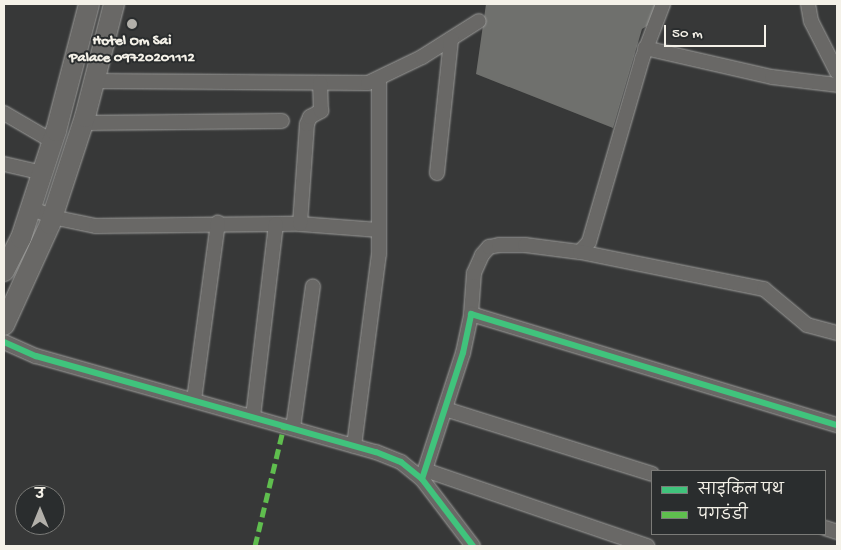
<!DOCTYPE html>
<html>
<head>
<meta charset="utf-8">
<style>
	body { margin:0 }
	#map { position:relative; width:841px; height:550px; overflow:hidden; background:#373838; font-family:"Gochi Hand","Playpen Sans Deva",sans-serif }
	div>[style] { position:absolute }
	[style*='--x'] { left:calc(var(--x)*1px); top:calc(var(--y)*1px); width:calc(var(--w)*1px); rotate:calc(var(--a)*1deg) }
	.water>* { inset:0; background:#6f706d }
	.roads { filter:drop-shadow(0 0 1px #9d9d9b) drop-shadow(0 0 1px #9d9d9b) }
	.minor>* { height:14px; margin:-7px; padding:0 7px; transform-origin:7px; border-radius:7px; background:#696866 }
	.highway>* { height:20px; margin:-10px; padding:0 10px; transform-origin:10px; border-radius:10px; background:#696866 }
	.quiet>* { height:5px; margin-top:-2.5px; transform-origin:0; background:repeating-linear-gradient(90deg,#5fbe4e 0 10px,transparent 0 15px) }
	.cycleway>* { height:6px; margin:-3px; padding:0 3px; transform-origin:3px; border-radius:3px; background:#40c37c }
	.dots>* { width:14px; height:14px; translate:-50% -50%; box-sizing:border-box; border:2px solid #2a2d2e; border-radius:50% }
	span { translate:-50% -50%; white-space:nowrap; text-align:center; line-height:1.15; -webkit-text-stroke:4px #2a2d2e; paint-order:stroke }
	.poi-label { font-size:15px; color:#f4f1e8; font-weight:700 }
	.frame { position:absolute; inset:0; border:5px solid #f4f1e8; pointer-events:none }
	.legend { position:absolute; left:651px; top:470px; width:175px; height:65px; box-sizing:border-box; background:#2a2d2e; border:1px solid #7b7b78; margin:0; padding:6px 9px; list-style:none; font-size:15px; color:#f4f1e8 }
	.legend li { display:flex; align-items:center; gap:10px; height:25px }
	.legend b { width:25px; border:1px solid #7b7b78 }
	.north { position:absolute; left:15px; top:485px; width:50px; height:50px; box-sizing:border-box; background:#2a2d2e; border:1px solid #7b7b78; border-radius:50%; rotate:0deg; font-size:14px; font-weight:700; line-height:20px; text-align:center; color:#f4f1e8 }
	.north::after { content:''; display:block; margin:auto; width:18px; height:22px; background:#b2b0aa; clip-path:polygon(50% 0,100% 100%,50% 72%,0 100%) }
	.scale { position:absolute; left:664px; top:25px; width:102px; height:22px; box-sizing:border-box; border:2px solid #f4f1e8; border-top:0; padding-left:6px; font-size:15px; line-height:18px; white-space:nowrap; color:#f4f1e8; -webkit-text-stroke:4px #2a2d2e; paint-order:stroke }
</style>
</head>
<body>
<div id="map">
	<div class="water">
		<div style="clip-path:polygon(486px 4px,659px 4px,655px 21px,642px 29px,613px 128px,476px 74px)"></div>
	</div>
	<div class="roads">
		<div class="minor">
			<div style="--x:808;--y:4;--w:17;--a:80"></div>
			<div style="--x:811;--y:21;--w:57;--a:63"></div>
			<div style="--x:645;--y:48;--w:130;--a:12.9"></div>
			<div style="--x:772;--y:77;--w:65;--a:7"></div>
			<div style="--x:94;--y:81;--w:274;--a:0.4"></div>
			<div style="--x:368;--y:83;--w:60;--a:-25.7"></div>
			<div style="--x:422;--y:57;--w:67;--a:-32.3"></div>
			<div style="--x:4;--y:113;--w:56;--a:30.3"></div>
			<div style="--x:83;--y:123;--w:199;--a:-0.6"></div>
			<div style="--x:4;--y:164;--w:39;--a:13"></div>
			<div style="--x:437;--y:173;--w:135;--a:-84"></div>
			<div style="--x:31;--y:208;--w:23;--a:23"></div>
			<div style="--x:52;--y:217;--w:45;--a:11.6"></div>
			<div style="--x:96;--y:226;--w:204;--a:-0.6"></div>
			<div style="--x:300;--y:224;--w:79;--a:4.3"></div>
			<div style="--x:300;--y:224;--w:100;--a:-86"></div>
			<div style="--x:307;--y:124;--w:8;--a:-67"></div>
			<div style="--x:310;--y:117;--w:13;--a:-29"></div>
			<div style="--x:321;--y:111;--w:28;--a:-92"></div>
			<div style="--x:580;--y:252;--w:13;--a:-48"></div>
			<div style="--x:589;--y:242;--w:191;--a:-73.8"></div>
			<div style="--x:642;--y:59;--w:59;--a:-69.1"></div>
			<div style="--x:471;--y:314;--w:41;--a:-85.8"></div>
			<div style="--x:474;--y:273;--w:20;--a:-66"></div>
			<div style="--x:482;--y:255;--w:11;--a:-49"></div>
			<div style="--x:489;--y:247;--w:10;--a:-11"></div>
			<div style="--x:499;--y:245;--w:26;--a:0"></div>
			<div style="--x:525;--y:245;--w:55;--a:7.3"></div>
			<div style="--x:580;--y:252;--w:188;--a:11.4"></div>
			<div style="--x:764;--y:289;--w:56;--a:39.9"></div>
			<div style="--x:807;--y:325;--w:31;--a:15"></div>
			<div style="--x:4;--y:342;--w:35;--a:24"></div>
			<div style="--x:36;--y:356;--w:353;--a:15.8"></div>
			<div style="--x:376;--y:452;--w:27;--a:22"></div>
			<div style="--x:401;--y:462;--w:27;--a:39"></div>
			<div style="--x:422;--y:479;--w:84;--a:52.7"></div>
			<div style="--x:194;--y:400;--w:179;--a:-82.3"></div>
			<div style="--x:445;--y:409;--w:217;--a:17.4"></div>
			<div style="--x:253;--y:417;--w:194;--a:-83.2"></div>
			<div style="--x:293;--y:428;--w:143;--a:-82"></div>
			<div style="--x:354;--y:446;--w:194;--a:-82.6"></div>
			<div style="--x:379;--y:254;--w:175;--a:-90"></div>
			<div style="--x:425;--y:470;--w:235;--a:18.9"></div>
			<div style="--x:422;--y:479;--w:133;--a:-72"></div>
			<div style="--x:463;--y:353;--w:40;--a:-78"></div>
			<div style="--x:471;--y:314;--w:382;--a:16.9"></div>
			<div style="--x:825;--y:528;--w:13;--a:18"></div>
		</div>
		<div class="highway">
			<div style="--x:4;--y:271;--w:37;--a:-63"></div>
			<div style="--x:21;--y:238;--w:113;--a:-71.9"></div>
			<div style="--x:56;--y:131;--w:131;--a:-75.4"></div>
			<div style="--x:4;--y:325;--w:111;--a:-65.5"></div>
			<div style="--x:50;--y:224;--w:113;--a:-71.9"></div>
			<div style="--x:85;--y:117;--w:117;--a:-75.6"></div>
		</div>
	</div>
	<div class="quiet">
		<div style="--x:255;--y:546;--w:123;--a:-76.4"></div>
	</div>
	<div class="cycleway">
		<div style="--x:4;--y:342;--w:35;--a:24"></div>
		<div style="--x:36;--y:356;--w:353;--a:15.8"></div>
		<div style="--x:376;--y:452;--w:27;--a:22"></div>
		<div style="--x:401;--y:462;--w:27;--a:39"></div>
		<div style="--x:422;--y:479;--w:84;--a:52.7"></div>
		<div style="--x:422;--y:479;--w:133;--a:-72"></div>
		<div style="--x:463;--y:353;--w:40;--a:-78"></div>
		<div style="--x:471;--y:314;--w:382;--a:16.9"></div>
	</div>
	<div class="dots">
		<div style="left:132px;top:24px;background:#b2b0aa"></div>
	</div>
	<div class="poi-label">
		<span style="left:132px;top:50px">Hotel Om Sai<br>Palace 09720201112</span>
	</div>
	<div class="frame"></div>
	<ul class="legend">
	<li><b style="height:6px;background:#40c37c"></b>साइकिल पथ</li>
	<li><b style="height:6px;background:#5fbe4e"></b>पगडंडी</li>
	</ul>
	<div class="north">उ</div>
	<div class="scale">50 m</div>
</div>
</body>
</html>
